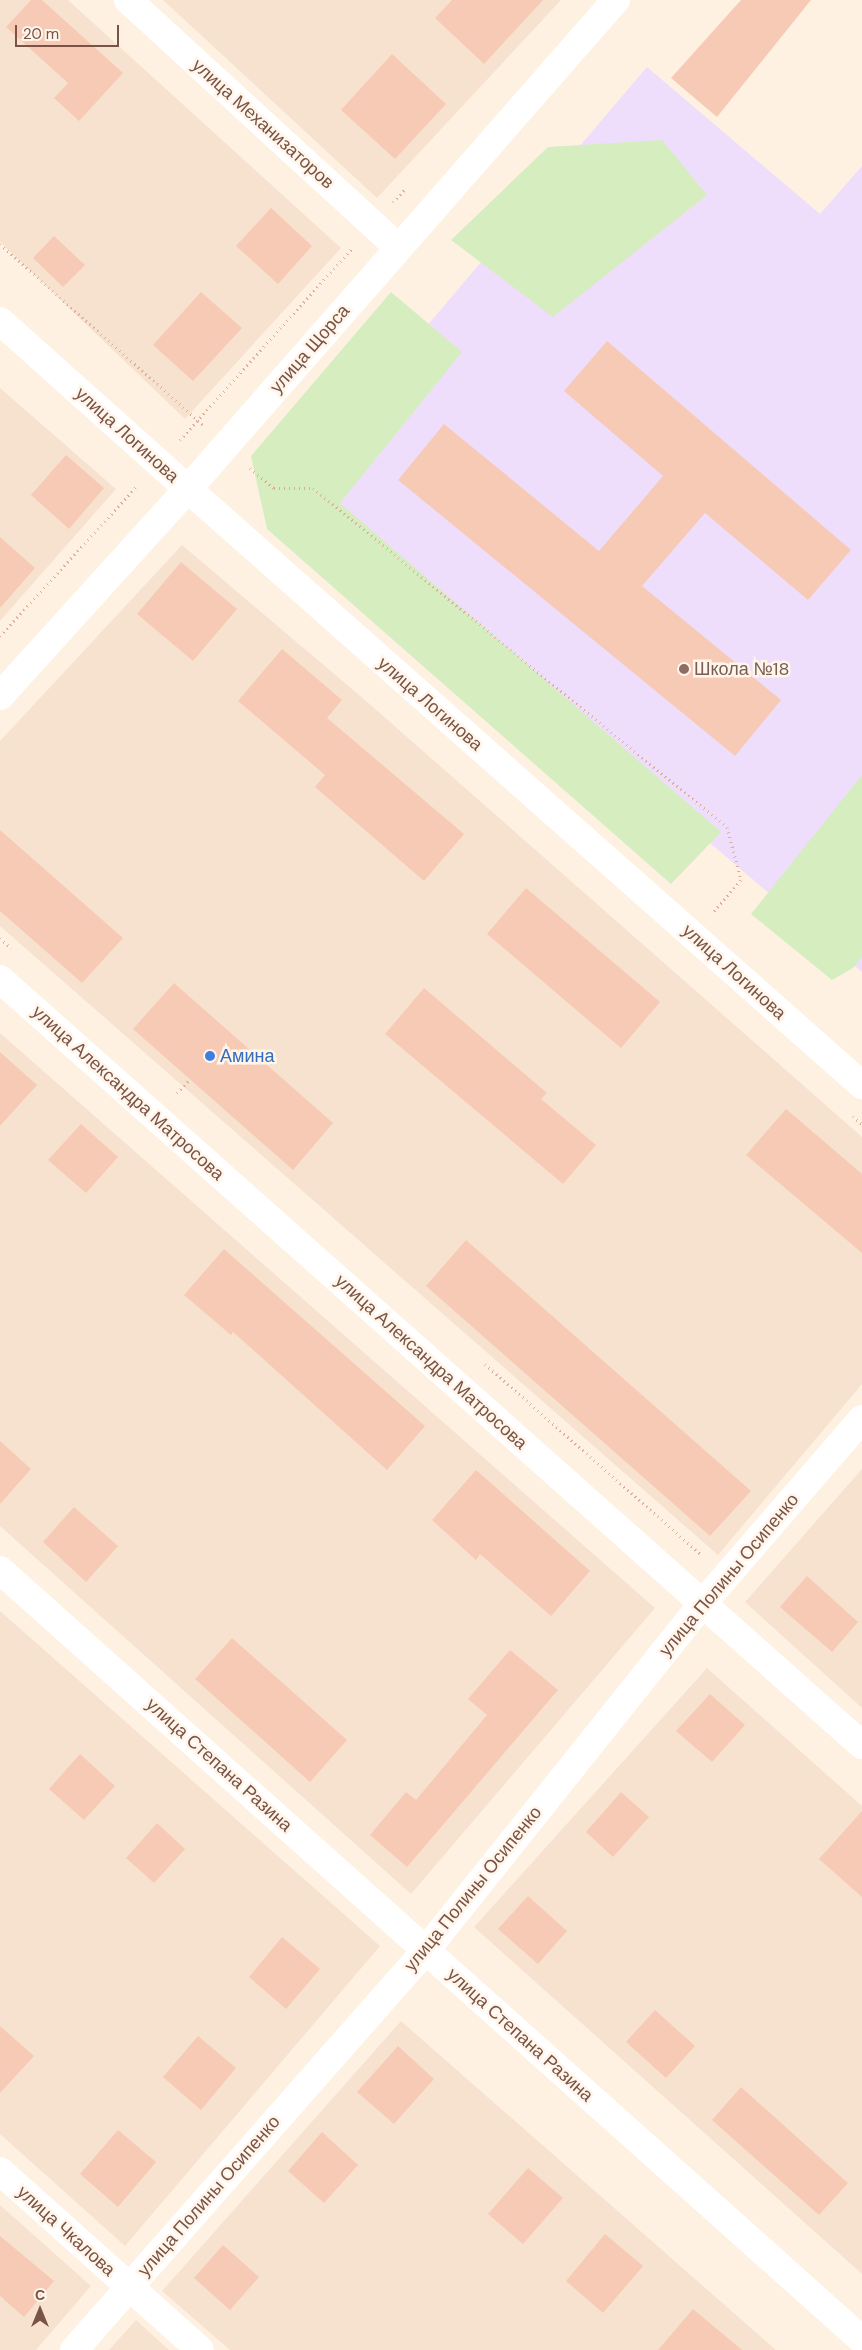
<!DOCTYPE html>
<html>
<head>
<meta charset="utf-8">
<style>
	body { margin:0 }
	#map { position:relative; width:862px; height:2350px; overflow:hidden; background:#fef1e1; font-family:"DM Sans",sans-serif }
	div>[style] { position:absolute }
	[style*='--x'] { left:calc(var(--x)*1px); top:calc(var(--y)*1px); width:calc(var(--w)*1px); rotate:calc(var(--a)*1deg) }
	.residential>* { inset:0; background:#f7e2cf }
	.education>* { inset:0; background:#eedefb }
	.green>* { inset:0; background:#d6edbf }
	.building>* { inset:0; background:#f7cab6 }
	.path>* { height:3px; margin-top:-1.5px; transform-origin:0; background:repeating-linear-gradient(90deg,#dcad99 0 1px,transparent 0 5px) }
	.minor>* { height:28px; margin:-14px; padding:0 14px; transform-origin:14px; border-radius:14px; background:#fff }
	.tertiary>* { height:28px; margin:-14px; padding:0 14px; transform-origin:14px; border-radius:14px; background:#fff }
	.dots>* { width:14px; height:14px; translate:-50% -50%; box-sizing:border-box; border:2px solid #fff5ea; border-radius:50% }
	span { translate:-50% -50%; white-space:nowrap; text-align:center; line-height:1.15; -webkit-text-stroke:5px #fff5ea; paint-order:stroke }
	.street-label { font-size:18px; color:#795345 }
	.education-label { font-size:18px; color:#785e54 }
	.left { translate:0 -50%; text-align:left }
	.shop-label { font-size:18px; color:#366cbe }
	.north { position:absolute; left:15px; top:2285px; width:50px; height:50px; -webkit-text-stroke:4px #fff5ea; paint-order:stroke; rotate:0deg; font-size:14px; font-weight:700; line-height:20px; text-align:center; color:#795345 }
	.north::after { content:''; display:block; margin:auto; width:18px; height:22px; background:#795345; clip-path:polygon(50% 0,100% 100%,50% 72%,0 100%) }
	.scale { position:absolute; left:15px; top:25px; width:104px; height:22px; box-sizing:border-box; border:2px solid #795345; border-top:0; padding-left:6px; font-size:15px; line-height:18px; white-space:nowrap; color:#795345; -webkit-text-stroke:4px #fff5ea; paint-order:stroke }
</style>
</head>
<body>
<div id="map">
	<div class="residential">
		<div style="clip-path:polygon(0 0,68px 0,341px 248px,185px 419px,0 242px)"></div>
		<div style="clip-path:polygon(163px 0,561px 0,377px 198px)"></div>
		<div style="clip-path:polygon(0 388px,116px 489px,0 621px)"></div>
		<div style="clip-path:polygon(182px 545px,365px 700px,862px 1137px,862px 1384px,718px 1555px,0 926px,0 741px)"></div>
		<div style="clip-path:polygon(0 1033px,655px 1608px,411px 1894px,0 1526px)"></div>
		<div style="clip-path:polygon(862px 1469px,862px 1708px,745px 1602px)"></div>
		<div style="clip-path:polygon(0 1611px,380px 1946px,125px 2246px,0 2134px)"></div>
		<div style="clip-path:polygon(707px 1668px,862px 1806px,862px 2274px,474px 1927px)"></div>
		<div style="clip-path:polygon(401px 2021px,776px 2350px,230px 2350px,162px 2291px)"></div>
		<div style="clip-path:polygon(0 2205px,91px 2286px,36px 2350px,0 2350px)"></div>
		<div style="clip-path:polygon(136px 2320px,169px 2350px,109px 2350px)"></div>
	</div>
	<div class="education">
		<div style="clip-path:polygon(647px 67px,820px 214px,862px 166px,862px 972px,290px 487px)"></div>
	</div>
	<div class="green">
		<div style="clip-path:polygon(662px 140px,707px 195px,553px 317px,451px 240px,548px 147px)"></div>
		<div style="clip-path:polygon(391px 292px,462px 352px,340px 503px,721px 832px,671px 884px,267px 529px,251px 456px)"></div>
		<div style="clip-path:polygon(862px 775px,862px 957px,853px 968px,832px 980px,751px 914px)"></div>
	</div>
	<div class="building">
		<div style="clip-path:polygon(31px 0,42px 0,123px 73px,79px 121px,54px 98px,68px 83px,6px 27px)"></div>
		<div style="clip-path:polygon(452px 0,543px 0,484px 64px,435px 18px)"></div>
		<div style="clip-path:polygon(741px 0,811px 0,717px 117px,671px 78px)"></div>
		<div style="clip-path:polygon(392px 54px,446px 104px,395px 159px,341px 110px)"></div>
		<div style="clip-path:polygon(271px 208px,312px 246px,278px 284px,236px 246px)"></div>
		<div style="clip-path:polygon(54px 236px,85px 265px,63px 287px,33px 258px)"></div>
		<div style="clip-path:polygon(201px 292px,242px 328px,193px 381px,153px 345px)"></div>
		<div style="clip-path:polygon(607px 341px,851px 550px,808px 600px,705px 513px,642px 586px,781px 700px,735px 756px,398px 480px,444px 424px,599px 551px,663px 476px,564px 391px)"></div>
		<div style="clip-path:polygon(66px 455px,104px 488px,69px 529px,31px 495px)"></div>
		<div style="clip-path:polygon(0 537px,35px 568px,0 608px)"></div>
		<div style="clip-path:polygon(181px 562px,237px 609px,193px 661px,137px 614px)"></div>
		<div style="clip-path:polygon(282px 649px,342px 700px,327px 718px,464px 834px,424px 881px,315px 787px,325px 775px,238px 701px)"></div>
		<div style="clip-path:polygon(0 830px,123px 938px,82px 983px,0 911px)"></div>
		<div style="clip-path:polygon(526px 888px,660px 1002px,621px 1048px,487px 934px)"></div>
		<div style="clip-path:polygon(174px 983px,333px 1123px,293px 1170px,133px 1029px)"></div>
		<div style="clip-path:polygon(424px 988px,547px 1093px,541px 1099px,596px 1145px,563px 1184px,385px 1034px)"></div>
		<div style="clip-path:polygon(0 1052px,37px 1085px,0 1126px)"></div>
		<div style="clip-path:polygon(786px 1109px,862px 1174px,862px 1253px,746px 1155px)"></div>
		<div style="clip-path:polygon(81px 1124px,118px 1157px,86px 1193px,48px 1160px)"></div>
		<div style="clip-path:polygon(466px 1240px,751px 1491px,710px 1536px,426px 1286px)"></div>
		<div style="clip-path:polygon(224px 1249px,425px 1426px,387px 1470px,233px 1332px,231px 1335px,184px 1295px)"></div>
		<div style="clip-path:polygon(0 1441px,31px 1469px,0 1504px)"></div>
		<div style="clip-path:polygon(476px 1470px,590px 1571px,551px 1616px,480px 1554px,476px 1560px,432px 1520px)"></div>
		<div style="clip-path:polygon(74px 1507px,118px 1546px,86px 1582px,43px 1542px)"></div>
		<div style="clip-path:polygon(807px 1576px,858px 1622px,832px 1652px,780px 1607px)"></div>
		<div style="clip-path:polygon(232px 1638px,347px 1740px,310px 1782px,195px 1679px)"></div>
		<div style="clip-path:polygon(510px 1650px,558px 1690px,407px 1867px,370px 1835px,406px 1792px,416px 1800px,487px 1715px,468px 1699px)"></div>
		<div style="clip-path:polygon(710px 1694px,745px 1725px,712px 1762px,676px 1731px)"></div>
		<div style="clip-path:polygon(80px 1754px,115px 1786px,84px 1820px,49px 1789px)"></div>
		<div style="clip-path:polygon(621px 1792px,649px 1817px,613px 1857px,586px 1832px)"></div>
		<div style="clip-path:polygon(862px 1811px,862px 1897px,819px 1859px)"></div>
		<div style="clip-path:polygon(157px 1823px,185px 1849px,154px 1883px,126px 1858px)"></div>
		<div style="clip-path:polygon(528px 1896px,567px 1931px,538px 1964px,498px 1929px)"></div>
		<div style="clip-path:polygon(282px 1937px,320px 1969px,286px 2009px,249px 1977px)"></div>
		<div style="clip-path:polygon(655px 2010px,695px 2046px,666px 2078px,626px 2042px)"></div>
		<div style="clip-path:polygon(0 2026px,34px 2056px,0 2093px)"></div>
		<div style="clip-path:polygon(198px 2036px,236px 2068px,201px 2110px,163px 2077px)"></div>
		<div style="clip-path:polygon(398px 2046px,434px 2079px,394px 2124px,357px 2092px)"></div>
		<div style="clip-path:polygon(741px 2087px,848px 2183px,819px 2215px,712px 2120px)"></div>
		<div style="clip-path:polygon(118px 2130px,156px 2162px,118px 2207px,80px 2174px)"></div>
		<div style="clip-path:polygon(322px 2132px,358px 2165px,324px 2203px,288px 2171px)"></div>
		<div style="clip-path:polygon(528px 2168px,563px 2198px,523px 2244px,488px 2214px)"></div>
		<div style="clip-path:polygon(605px 2234px,643px 2266px,603px 2313px,566px 2281px)"></div>
		<div style="clip-path:polygon(0 2236px,54px 2281px,24px 2317px,0 2296px)"></div>
		<div style="clip-path:polygon(223px 2245px,259px 2277px,230px 2310px,194px 2278px)"></div>
		<div style="clip-path:polygon(693px 2309px,742px 2350px,658px 2350px)"></div>
	</div>
	<div class="path">
		<div style="--x:393;--y:202;--w:19;--a:-47"></div>
		<div style="--x:0;--y:244;--w:272;--a:41.7"></div>
		<div style="--x:180;--y:440;--w:258;--a:-48.1"></div>
		<div style="--x:250;--y:468;--w:31;--a:40"></div>
		<div style="--x:274;--y:488;--w:39;--a:0"></div>
		<div style="--x:313;--y:488;--w:535;--a:39.31"></div>
		<div style="--x:727;--y:827;--w:55;--a:75.2"></div>
		<div style="--x:741;--y:880;--w:41;--a:131.1"></div>
		<div style="--x:0;--y:636;--w:205;--a:-47.6"></div>
		<div style="--x:0;--y:938;--w:15;--a:42"></div>
		<div style="--x:177;--y:1093;--w:19;--a:-47"></div>
		<div style="--x:853;--y:1116;--w:12;--a:42"></div>
		<div style="--x:485;--y:1364;--w:289;--a:41.4"></div>
	</div>
	<div class="minor">
		<div style="--x:128;--y:0;--w:367;--a:42.5"></div>
		<div style="--x:0;--y:321;--w:252;--a:41.8"></div>
		<div style="--x:0;--y:979;--w:1153;--a:41.63"></div>
		<div style="--x:0;--y:1570;--w:1156;--a:41.77"></div>
		<div style="--x:0;--y:2171;--w:268;--a:41.8"></div>
		<div style="--x:74;--y:2350;--w:533;--a:-48.65"></div>
		<div style="--x:426;--y:1950;--w:444;--a:-51.4"></div>
		<div style="--x:703;--y:1603;--w:243;--a:-49.2"></div>
	</div>
	<div class="tertiary">
		<div style="--x:188;--y:489;--w:900;--a:41.49"></div>
		<div style="--x:0;--y:696;--w:280;--a:-47.8"></div>
		<div style="--x:188;--y:489;--w:650;--a:-48.81"></div>
	</div>
	<div class="dots">
		<div style="left:684px;top:669px;background:#8d6e63"></div>
		<div style="left:210px;top:1056px;background:#3f7fe0"></div>
	</div>
	<div class="street-label">
		<span style="left:263px;top:124px;rotate:42deg">улица Механизаторов</span>
		<span style="left:310px;top:349px;rotate:-49deg">улица Щорса</span>
		<span style="left:127px;top:435px;rotate:42deg">улица Логинова</span>
		<span style="left:430px;top:704px;rotate:41deg">улица Логинова</span>
		<span style="left:734px;top:972px;rotate:42deg">улица Логинова</span>
		<span style="left:128px;top:1093px;rotate:42deg">улица Александра Матросова</span>
		<span style="left:431px;top:1362px;rotate:42deg">улица Александра Матросова</span>
		<span style="left:729px;top:1575px;rotate:-50deg">улица Полины Осипенко</span>
		<span style="left:219px;top:1765px;rotate:42deg">улица Степана Разина</span>
		<span style="left:473px;top:1889px;rotate:-51deg">улица Полины Осипенко</span>
		<span style="left:520px;top:2035px;rotate:42deg">улица Степана Разина</span>
		<span style="left:209px;top:2196px;rotate:-49deg">улица Полины Осипенко</span>
		<span style="left:66px;top:2231px;rotate:42deg">улица Чкалова</span>
	</div>
	<div class="education-label">
		<span class="left" style="left:694px;top:669px">Школа №18</span>
	</div>
	<div class="shop-label">
		<span class="left" style="left:220px;top:1056px">Амина</span>
	</div>
	<div class="north">С</div>
	<div class="scale">20 m</div>
</div>
</body>
</html>
